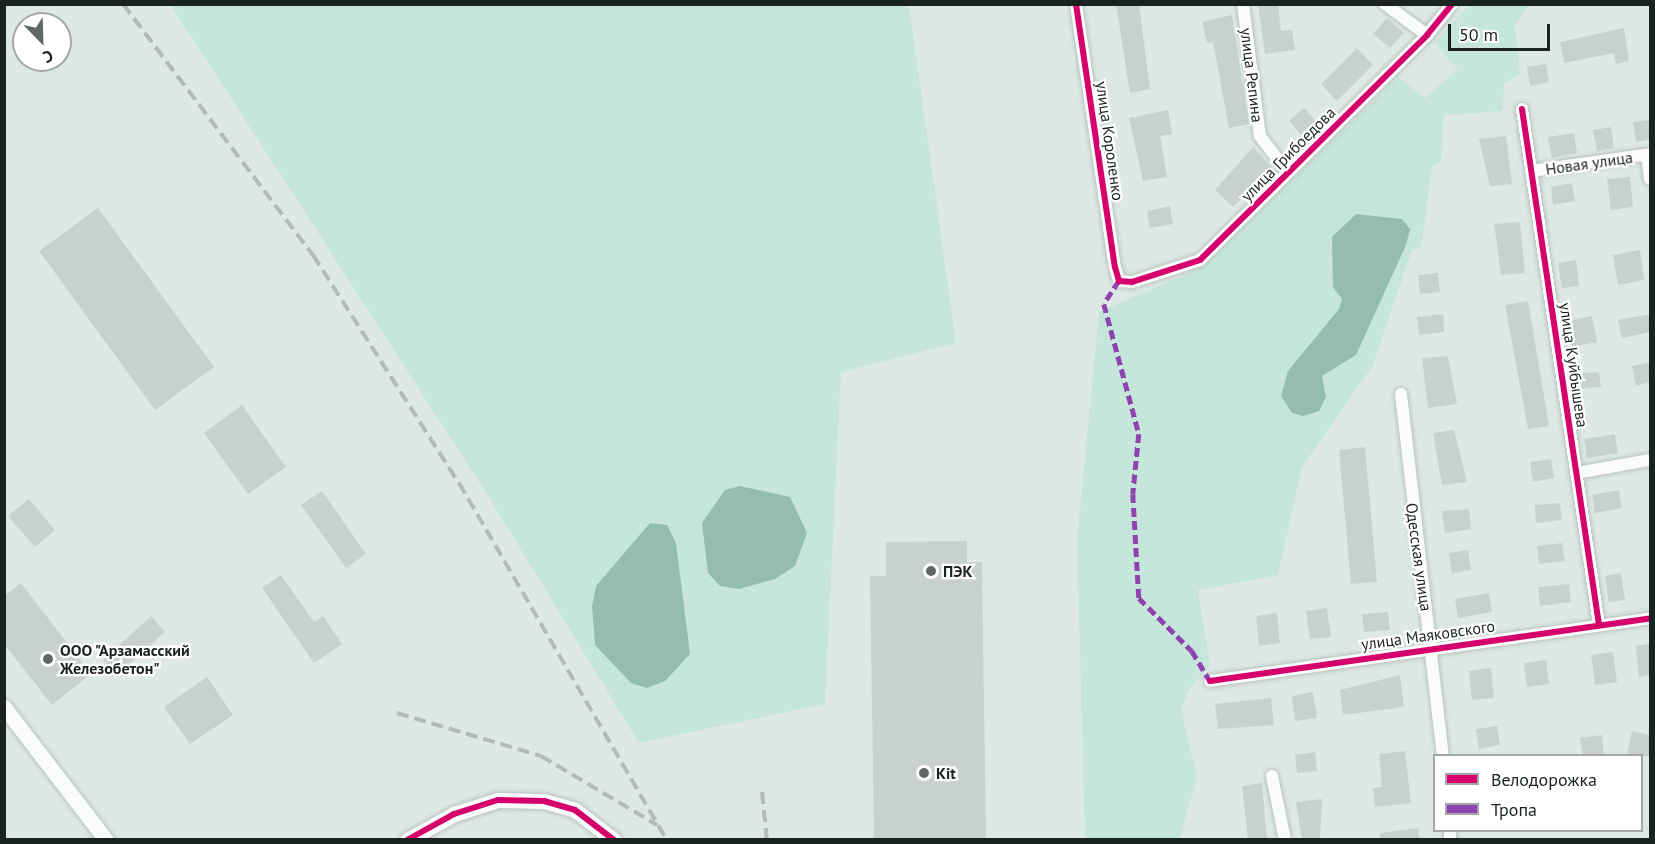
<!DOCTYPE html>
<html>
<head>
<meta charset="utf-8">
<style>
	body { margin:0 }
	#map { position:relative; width:1655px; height:844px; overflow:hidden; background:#dee9e5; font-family:"PT Sans",sans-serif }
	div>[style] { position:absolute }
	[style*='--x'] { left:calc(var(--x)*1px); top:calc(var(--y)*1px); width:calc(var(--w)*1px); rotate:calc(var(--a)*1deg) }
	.green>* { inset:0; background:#c6e6db }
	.water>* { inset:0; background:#95bcb0 }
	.building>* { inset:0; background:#c8d1ce }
	.roads { filter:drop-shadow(0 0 2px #bac3c0) drop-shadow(0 0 2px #bac3c0) }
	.minor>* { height:12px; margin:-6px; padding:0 6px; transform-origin:6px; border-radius:6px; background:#fafcfb }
	.tertiary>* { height:15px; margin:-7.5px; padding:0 7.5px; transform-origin:7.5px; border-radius:7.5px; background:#fafcfb }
	.rail>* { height:4px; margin-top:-2px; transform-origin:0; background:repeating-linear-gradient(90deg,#b5b9b7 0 12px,transparent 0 18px) }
	.quiet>* { height:4.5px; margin-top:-2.25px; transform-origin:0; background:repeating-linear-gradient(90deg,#8e44ad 0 9px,transparent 0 13.5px) }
	.cycleway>* { height:6px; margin:-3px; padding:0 3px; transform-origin:3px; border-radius:3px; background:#d6006c }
	.dots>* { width:16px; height:16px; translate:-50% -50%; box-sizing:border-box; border:3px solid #fff; border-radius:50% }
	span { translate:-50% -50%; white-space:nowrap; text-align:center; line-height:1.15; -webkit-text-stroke:4.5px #fff; paint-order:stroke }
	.street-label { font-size:16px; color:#1b2320 }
	.poi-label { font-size:16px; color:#1b2320; font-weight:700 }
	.left { translate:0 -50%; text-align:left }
	.frame { position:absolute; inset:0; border:6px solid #1b2320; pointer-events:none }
	.legend { position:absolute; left:1433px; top:754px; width:210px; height:78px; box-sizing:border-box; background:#fff; border:2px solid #a4a7a6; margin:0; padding:8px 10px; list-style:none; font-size:18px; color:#1b2320 }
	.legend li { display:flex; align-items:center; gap:12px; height:30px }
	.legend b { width:30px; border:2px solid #a4a7a6 }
	.north { position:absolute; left:12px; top:12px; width:60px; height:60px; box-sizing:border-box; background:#fff; border:2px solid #a4a7a6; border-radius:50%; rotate:157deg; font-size:16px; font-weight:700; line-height:24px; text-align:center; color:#1b2320 }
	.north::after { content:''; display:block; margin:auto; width:21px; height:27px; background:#5f6865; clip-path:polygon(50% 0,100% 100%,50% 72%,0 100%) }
	.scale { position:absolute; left:1448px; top:24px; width:102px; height:27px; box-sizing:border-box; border:3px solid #1b2320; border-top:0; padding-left:8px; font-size:18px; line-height:21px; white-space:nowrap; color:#1b2320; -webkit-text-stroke:4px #fff; paint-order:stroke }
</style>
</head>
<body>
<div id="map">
	<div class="green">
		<div style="clip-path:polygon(171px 5px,909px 5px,956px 343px,841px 372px,825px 704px,639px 743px,490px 499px)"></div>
		<div style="clip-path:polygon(1469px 5px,1530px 5px,1515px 25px,1520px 75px,1504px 83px,1503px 111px,1444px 115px,1441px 161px,1432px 168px,1421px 248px,1412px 250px,1373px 365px,1302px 467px,1278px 575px,1198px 590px,1210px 666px,1189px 689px,1181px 710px,1197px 776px,1180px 839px,1085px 840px,1077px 540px,1099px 312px,1202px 267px,1398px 77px,1425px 98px,1458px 69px,1434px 43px)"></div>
	</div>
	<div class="water">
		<div style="clip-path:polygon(1356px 214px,1402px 219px,1410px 229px,1406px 245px,1356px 355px,1322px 376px,1326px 397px,1319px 411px,1303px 416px,1292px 413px,1281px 396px,1288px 371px,1339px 309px,1342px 299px,1333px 287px,1332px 237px)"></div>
		<div style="clip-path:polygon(740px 486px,790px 497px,807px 533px,795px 566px,775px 579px,739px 589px,720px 586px,708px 573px,702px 523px,725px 490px)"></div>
		<div style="clip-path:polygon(650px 523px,667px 525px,676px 543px,690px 654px,665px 681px,647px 688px,631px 683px,595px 645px,592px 606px,596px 586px)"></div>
	</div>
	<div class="building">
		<div style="clip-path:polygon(1116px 4px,1139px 4px,1150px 89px,1130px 93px)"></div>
		<div style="clip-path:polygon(1258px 4px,1278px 4px,1281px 31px,1292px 30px,1295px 50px,1265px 54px)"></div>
		<div style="clip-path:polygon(1232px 15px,1249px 124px,1229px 128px,1213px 42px,1207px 43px,1202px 22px)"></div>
		<div style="clip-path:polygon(1387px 18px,1404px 33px,1390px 48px,1373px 34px)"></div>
		<div style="clip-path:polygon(1624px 28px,1629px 61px,1616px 64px,1614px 53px,1564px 63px,1560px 42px)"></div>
		<div style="clip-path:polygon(1357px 48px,1373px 65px,1337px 101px,1321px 84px)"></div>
		<div style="clip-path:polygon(1546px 64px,1549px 82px,1530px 86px,1527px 67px)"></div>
		<div style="clip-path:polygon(1304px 108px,1320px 126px,1305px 139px,1289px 121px)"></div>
		<div style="clip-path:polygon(1168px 110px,1172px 134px,1160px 136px,1167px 177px,1143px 181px,1129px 118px)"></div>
		<div style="clip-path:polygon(1650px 120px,1650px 140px,1636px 142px,1633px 122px)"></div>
		<div style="clip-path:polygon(1611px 127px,1614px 148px,1597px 151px,1593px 130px)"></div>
		<div style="clip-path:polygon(1574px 133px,1577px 153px,1552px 158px,1548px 137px)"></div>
		<div style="clip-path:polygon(1506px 136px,1512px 184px,1490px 186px,1479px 139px)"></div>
		<div style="clip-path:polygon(1253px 147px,1272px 168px,1233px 207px,1215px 190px)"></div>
		<div style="clip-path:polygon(1630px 177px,1633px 207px,1611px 210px,1607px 179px)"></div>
		<div style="clip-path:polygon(1572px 183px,1575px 201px,1553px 205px,1551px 187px)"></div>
		<div style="clip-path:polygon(1170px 206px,1173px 224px,1150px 228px,1147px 211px)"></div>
		<div style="clip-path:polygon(98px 208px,214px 367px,155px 410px,39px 251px)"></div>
		<div style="clip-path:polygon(1520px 222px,1525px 273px,1501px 275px,1494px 224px)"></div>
		<div style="clip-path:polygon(1640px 250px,1644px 280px,1618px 285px,1613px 255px)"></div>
		<div style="clip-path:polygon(1576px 260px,1579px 286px,1562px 288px,1558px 263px)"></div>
		<div style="clip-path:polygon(1438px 273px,1440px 292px,1420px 294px,1418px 275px)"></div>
		<div style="clip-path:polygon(1528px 301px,1549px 426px,1528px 429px,1505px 305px)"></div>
		<div style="clip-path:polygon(1443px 314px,1444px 332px,1419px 335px,1417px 317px)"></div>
		<div style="clip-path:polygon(1650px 314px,1650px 332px,1622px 338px,1618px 320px)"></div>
		<div style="clip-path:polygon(1592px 316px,1597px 342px,1572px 347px,1568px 321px)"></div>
		<div style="clip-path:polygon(1448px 356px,1457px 404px,1428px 408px,1422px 358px)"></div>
		<div style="clip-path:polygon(1650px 362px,1650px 382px,1636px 386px,1632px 366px)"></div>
		<div style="clip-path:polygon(1599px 372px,1601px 387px,1577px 389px,1575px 374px)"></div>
		<div style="clip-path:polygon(242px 405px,286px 467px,248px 494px,204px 433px)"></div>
		<div style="clip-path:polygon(1454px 430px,1467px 482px,1442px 485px,1433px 433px)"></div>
		<div style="clip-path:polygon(1615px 434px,1618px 453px,1587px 458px,1584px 439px)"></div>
		<div style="clip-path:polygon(1365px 447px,1377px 582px,1351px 584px,1339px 450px)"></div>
		<div style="clip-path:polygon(1551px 459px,1554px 478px,1533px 482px,1530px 462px)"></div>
		<div style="clip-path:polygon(1619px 490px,1622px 508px,1595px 513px,1592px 495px)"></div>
		<div style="clip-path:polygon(322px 491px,366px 554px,346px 568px,301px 505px)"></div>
		<div style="clip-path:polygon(29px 499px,55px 530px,35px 547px,8px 516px)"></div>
		<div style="clip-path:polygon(1560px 503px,1562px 520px,1536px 523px,1535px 505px)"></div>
		<div style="clip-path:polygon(1469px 509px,1471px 529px,1445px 533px,1442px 511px)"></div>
		<div style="clip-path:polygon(967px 541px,967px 562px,982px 562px,986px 840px,874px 840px,870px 576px,886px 576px,886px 542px)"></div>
		<div style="clip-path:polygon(1562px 543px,1565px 561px,1539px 564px,1537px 546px)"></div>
		<div style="clip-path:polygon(1468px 550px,1471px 570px,1452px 573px,1449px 553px)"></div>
		<div style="clip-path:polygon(1621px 573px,1625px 600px,1609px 602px,1605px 576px)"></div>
		<div style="clip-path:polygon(281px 575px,314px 622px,323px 616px,342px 644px,314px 663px,262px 588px)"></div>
		<div style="clip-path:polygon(21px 583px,91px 674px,52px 705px,4px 644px,4px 596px)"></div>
		<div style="clip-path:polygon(1569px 584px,1571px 602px,1540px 606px,1538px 587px)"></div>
		<div style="clip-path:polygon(1489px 593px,1492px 612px,1458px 618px,1455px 599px)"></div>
		<div style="clip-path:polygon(1327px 608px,1331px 637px,1310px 639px,1306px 611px)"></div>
		<div style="clip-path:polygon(1388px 612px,1390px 630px,1364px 632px,1362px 614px)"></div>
		<div style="clip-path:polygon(1277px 613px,1280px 643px,1259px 646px,1256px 616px)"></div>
		<div style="clip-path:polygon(151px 616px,165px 632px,117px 675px,103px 660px)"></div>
		<div style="clip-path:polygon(1650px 644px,1650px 675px,1639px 677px,1636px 646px)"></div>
		<div style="clip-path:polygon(1613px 652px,1617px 682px,1595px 685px,1591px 655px)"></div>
		<div style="clip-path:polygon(1546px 660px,1549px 684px,1527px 687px,1524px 663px)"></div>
		<div style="clip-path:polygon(1491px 668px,1494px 698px,1472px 700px,1469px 671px)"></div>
		<div style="clip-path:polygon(1400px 675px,1404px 707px,1343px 715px,1340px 690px)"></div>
		<div style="clip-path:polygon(207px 677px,233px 715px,190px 744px,164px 707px)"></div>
		<div style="clip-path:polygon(1313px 692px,1317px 718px,1295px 721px,1292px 696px)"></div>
		<div style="clip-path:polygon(1271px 698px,1274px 725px,1218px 729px,1215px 704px)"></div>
		<div style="clip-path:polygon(1497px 726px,1500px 745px,1479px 749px,1476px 729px)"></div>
		<div style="clip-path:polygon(1632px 731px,1650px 735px,1650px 756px,1627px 756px)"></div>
		<div style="clip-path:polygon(1602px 735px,1604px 756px,1583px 756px,1580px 738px)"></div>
		<div style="clip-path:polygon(1405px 751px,1411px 803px,1375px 807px,1373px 788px,1382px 787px,1379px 754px)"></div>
		<div style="clip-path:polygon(1315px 752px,1317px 771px,1297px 773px,1295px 755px)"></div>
		<div style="clip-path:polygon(1262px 783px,1267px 840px,1248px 840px,1242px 786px)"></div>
		<div style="clip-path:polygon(1322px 799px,1320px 840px,1302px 840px,1296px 802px)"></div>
		<div style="clip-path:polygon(1418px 828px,1419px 840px,1380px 840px,1380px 833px)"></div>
	</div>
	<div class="roads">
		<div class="minor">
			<div style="--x:1076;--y:4;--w:266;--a:81.6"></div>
			<div style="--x:1115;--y:267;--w:15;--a:74"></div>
			<div style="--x:1119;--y:281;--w:13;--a:4"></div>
			<div style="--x:1132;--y:282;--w:71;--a:-17.9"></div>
			<div style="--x:1200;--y:260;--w:320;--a:-44.7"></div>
			<div style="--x:1427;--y:35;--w:40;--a:-51"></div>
			<div style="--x:1243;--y:4;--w:133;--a:82.7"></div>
			<div style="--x:1260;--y:136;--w:46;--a:52.9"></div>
			<div style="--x:1385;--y:4;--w:52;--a:36.4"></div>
			<div style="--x:1522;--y:109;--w:522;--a:81.51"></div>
			<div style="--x:1647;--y:155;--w:24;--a:83"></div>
			<div style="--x:1531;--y:171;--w:120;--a:-8.1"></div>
			<div style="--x:1401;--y:394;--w:364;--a:83.4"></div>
			<div style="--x:1576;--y:473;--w:75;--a:-10"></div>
			<div style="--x:1210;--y:681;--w:444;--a:-8.1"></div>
			<div style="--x:1272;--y:776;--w:65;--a:78.5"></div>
			<div style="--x:1450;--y:830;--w:10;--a:90"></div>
		</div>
		<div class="tertiary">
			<div style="--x:4;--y:707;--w:168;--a:52.5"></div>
			<div style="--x:407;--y:840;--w:54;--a:-29"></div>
			<div style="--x:454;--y:814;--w:46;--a:-17.7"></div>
			<div style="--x:498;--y:800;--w:46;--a:1.2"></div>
			<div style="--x:544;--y:801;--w:32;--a:16"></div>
			<div style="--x:575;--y:810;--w:49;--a:37.6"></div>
		</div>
	</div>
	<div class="rail">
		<div style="--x:123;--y:4;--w:315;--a:52.9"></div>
		<div style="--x:313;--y:255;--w:271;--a:57.4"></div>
		<div style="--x:459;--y:483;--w:413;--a:59.8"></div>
		<div style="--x:397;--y:713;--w:150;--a:16.6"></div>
		<div style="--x:541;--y:756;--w:135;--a:30.7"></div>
		<div style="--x:762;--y:792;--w:48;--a:84.1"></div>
	</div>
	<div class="quiet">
		<div style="--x:1119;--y:281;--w:27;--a:123"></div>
		<div style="--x:1104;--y:304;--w:135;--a:74.9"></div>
		<div style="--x:1139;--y:434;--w:60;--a:95.7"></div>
		<div style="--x:1133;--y:494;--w:104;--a:86.7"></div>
		<div style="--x:1139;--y:598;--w:75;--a:45"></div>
		<div style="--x:1192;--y:651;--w:35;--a:59"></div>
	</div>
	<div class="cycleway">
		<div style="--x:1076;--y:4;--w:266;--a:81.6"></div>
		<div style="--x:1115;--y:267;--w:15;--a:74"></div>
		<div style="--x:1119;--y:281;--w:13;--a:4"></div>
		<div style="--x:1132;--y:282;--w:71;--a:-17.9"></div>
		<div style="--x:1200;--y:260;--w:320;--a:-44.7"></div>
		<div style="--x:1427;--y:35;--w:40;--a:-51"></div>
		<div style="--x:1522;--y:109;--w:522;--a:81.51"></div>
		<div style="--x:1210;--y:681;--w:444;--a:-8.1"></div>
		<div style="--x:407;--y:840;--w:54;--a:-29"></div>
		<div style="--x:454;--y:814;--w:46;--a:-17.7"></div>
		<div style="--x:498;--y:800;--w:46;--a:1.2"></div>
		<div style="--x:544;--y:801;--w:32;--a:16"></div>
		<div style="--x:575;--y:810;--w:49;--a:37.6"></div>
	</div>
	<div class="dots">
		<div style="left:931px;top:571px;background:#5f6865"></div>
		<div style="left:48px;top:659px;background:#5f6865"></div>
		<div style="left:924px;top:773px;background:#5f6865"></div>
	</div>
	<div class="street-label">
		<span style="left:1252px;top:75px;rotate:83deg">улица Репина</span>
		<span style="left:1110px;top:141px;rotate:82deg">улица Короленко</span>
		<span style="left:1288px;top:154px;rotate:-45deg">улица Грибоедова</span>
		<span style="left:1589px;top:163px;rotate:-8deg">Новая улица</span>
		<span style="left:1574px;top:365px;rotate:82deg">улица Куйбышева</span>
		<span style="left:1419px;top:557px;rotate:82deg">Одесская улица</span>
		<span style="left:1428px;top:635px;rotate:-8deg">улица Маяковского</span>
	</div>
	<div class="poi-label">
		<span class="left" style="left:943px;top:571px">ПЭК</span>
		<span class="left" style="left:60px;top:659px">ООО "Арзамасский<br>Железобетон"</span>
		<span class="left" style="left:936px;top:773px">Kit</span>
	</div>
	<div class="frame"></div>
	<ul class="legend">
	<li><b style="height:8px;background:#d6006c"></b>Велодорожка</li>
	<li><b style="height:8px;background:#8e44ad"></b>Тропа</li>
	</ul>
	<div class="north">С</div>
	<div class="scale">50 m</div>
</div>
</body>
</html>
